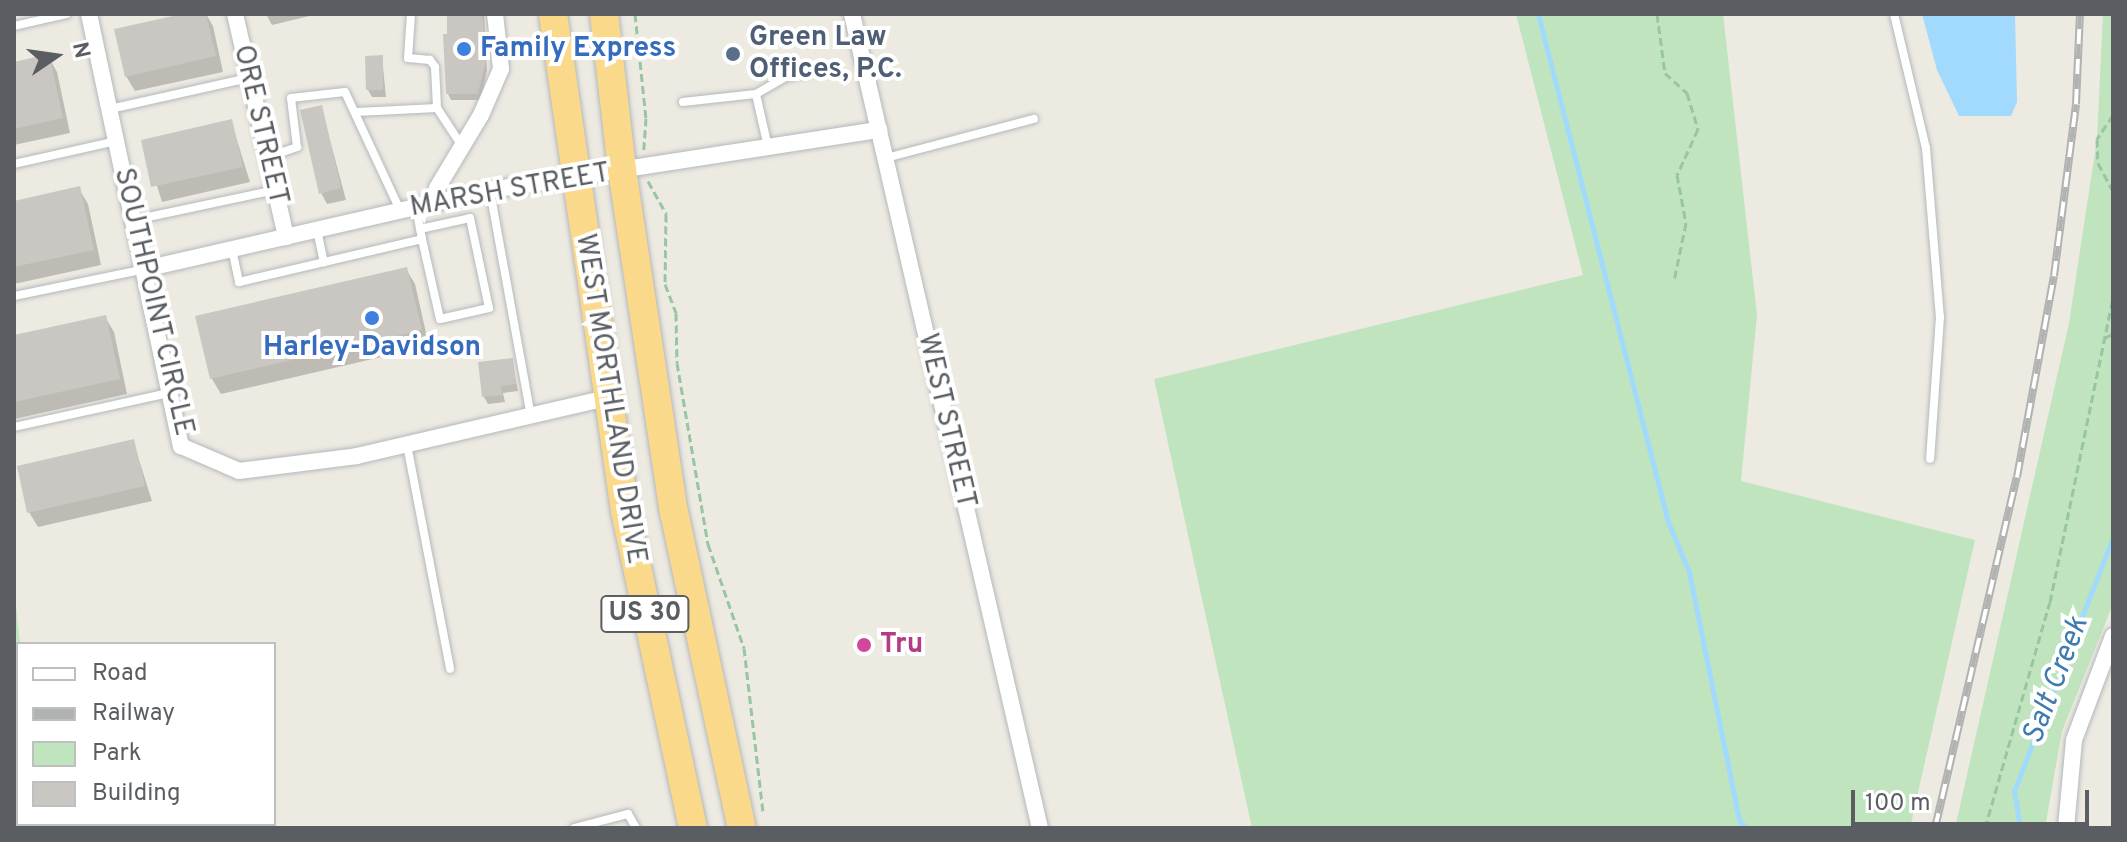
<!DOCTYPE html>
<html>
<head>
<meta charset="utf-8">
<style>
	body { margin:0 }
	#map { position:relative; width:2127px; height:842px; overflow:hidden; background:#edeae2; font-family:Overpass,sans-serif }
	div>[style] { position:absolute }
	[style*='--x'] { left:calc(var(--x)*1px); top:calc(var(--y)*1px); width:calc(var(--w)*1px); rotate:calc(var(--a)*1deg) }
	.green>* { inset:0; background:#c0e4be }
	.water>* { inset:0; background:#a1dafd }
	.shadow>* { inset:0; background:#0003 }
	.stream>* { height:5px; margin:-2.5px; padding:0 2.5px; transform-origin:2.5px; border-radius:2.5px; background:#a1dafd }
	.building>* { inset:0; background:#cac6c1 }
	.path>* { height:3px; margin-top:-1.5px; transform-origin:0; background:repeating-linear-gradient(90deg,#98c5a2 0 8px,transparent 0 12px) }
	.roads { filter:drop-shadow(0 0 2px #b4b8bc) drop-shadow(0 0 2px #b4b8bc) }
	.lane>* { height:8px; margin:-4px; padding:0 4px; transform-origin:4px; border-radius:4px; background:#fff }
	.street>* { height:16px; margin:-8px; padding:0 8px; transform-origin:8px; border-radius:8px; background:#fff }
	.highway>* { height:28px; margin:-14px; padding:0 14px; transform-origin:14px; border-radius:14px; background:#fbd98b }
	.rail>* { height:8px; margin-top:-4px; transform-origin:0; background:repeating-linear-gradient(90deg,#fff 0 15px,#b1b2b2 0 30px); box-sizing:border-box; border-block:2px solid #b1b2b2 }
	.dots>* { width:22px; height:22px; translate:-50% -50%; box-sizing:border-box; border:4px solid #fff; border-radius:50% }
	span { translate:-50% -50%; white-space:nowrap; text-align:center; line-height:1.15; -webkit-text-stroke:8px #fff; paint-order:stroke }
	.shield-label span { padding:2px 6px; background:#fff; border:2px solid; border-radius:6px; -webkit-text-stroke-width:0 }
	.shield-label { font-size:26px; color:#5a5e62; font-weight:700 }
	.service-label { font-size:28px; color:#4e5e75; font-weight:700 }
	.left { translate:0 -50%; text-align:left }
	.shop-label { font-size:28px; color:#366cbe; font-weight:700 }
	.street-label { font-size:28px; color:#5a5e62 }
	.hotel-label { font-size:28px; color:#b23c85; font-weight:700 }
	.water-label { font-size:30px; color:#3f7bae; font-style:italic }
	.frame { position:absolute; inset:0; border:16px solid #5a5e62; pointer-events:none }
	.legend { position:absolute; left:16px; top:642px; width:260px; height:184px; box-sizing:border-box; background:#fff; border:2px solid #bdbfc0; margin:0; padding:10px 14px; list-style:none; font-size:24px; color:#5a5e62 }
	.legend li { display:flex; align-items:center; gap:16px; height:40px }
	.legend b { width:40px; border:2px solid #bdbfc0 }
	.north { position:absolute; left:16px; top:16px; width:80px; height:80px; -webkit-text-stroke:6px #fff; paint-order:stroke; rotate:77deg; font-size:22px; font-weight:700; line-height:32px; text-align:center; color:#5a5e62 }
	.north::after { content:''; display:block; margin:auto; width:28px; height:36px; background:#5a5e62; clip-path:polygon(50% 0,100% 100%,50% 72%,0 100%) }
	.scale { position:absolute; left:1851px; top:790px; width:238px; height:36px; box-sizing:border-box; border:4px solid #5a5e62; border-top:0; padding-left:10px; font-size:24px; line-height:28px; white-space:nowrap; color:#5a5e62; -webkit-text-stroke:6px #fff; paint-order:stroke }
</style>
</head>
<body>
<div id="map">
	<div class="green">
		<div style="clip-path:polygon(1516px 14px,1723px 14px,1757px 315px,1741px 481px,1975px 540px,1910px 828px,1252px 828px,1154px 379px,1583px 275px)"></div>
		<div style="clip-path:polygon(2103px 14px,2113px 14px,2113px 604px,2062px 731px,2045px 828px,1955px 828px,2069px 323px,2097px 139px)"></div>
		<div style="clip-path:polygon(14px 586px,20px 644px,18px 824px,39px 828px,14px 828px)"></div>
	</div>
	<div class="water">
		<div style="clip-path:polygon(1922px 14px,2015px 14px,2017px 102px,2011px 116px,1959px 116px,1937px 70px)"></div>
	</div>
	<div class="shadow">
		<div style="clip-path:polygon(191px 14px,206px 14px,213px 26px,223px 72px,135px 91px,126px 76px)"></div>
		<div style="clip-path:polygon(266px 14px,318px 14px,272px 25px)"></div>
		<div style="clip-path:polygon(449px 14px,484px 14px,487px 70px,481px 100px,451px 100px,448px 94px)"></div>
		<div style="clip-path:polygon(48px 56px,57px 72px,70px 133px,14px 145px,14px 64px)"></div>
		<div style="clip-path:polygon(382px 57px,386px 97px,372px 97px,368px 90px)"></div>
		<div style="clip-path:polygon(321px 107px,346px 200px,327px 204px,321px 193px)"></div>
		<div style="clip-path:polygon(231px 121px,250px 182px,162px 202px,143px 141px)"></div>
		<div style="clip-path:polygon(79px 189px,88px 204px,101px 265px,14px 284px,14px 203px)"></div>
		<div style="clip-path:polygon(406px 269px,415px 284px,429px 346px,221px 394px,212px 379px,198px 317px)"></div>
		<div style="clip-path:polygon(105px 317px,114px 332px,127px 394px,14px 419px,14px 337px)"></div>
		<div style="clip-path:polygon(512px 360px,518px 391px,503px 393px,505px 402px,488px 404px,484px 397px)"></div>
		<div style="clip-path:polygon(133px 441px,152px 501px,38px 527px,29px 512px)"></div>
	</div>
	<div class="stream">
		<div style="--x:1538;--y:14;--w:524;--a:75.65"></div>
		<div style="--x:1668;--y:522;--w:54;--a:67.2"></div>
		<div style="--x:1689;--y:572;--w:253;--a:78.6"></div>
		<div style="--x:1739;--y:820;--w:11;--a:49"></div>
		<div style="--x:2020;--y:828;--w:37;--a:-99"></div>
		<div style="--x:2014;--y:791;--w:273;--a:-68.7"></div>
	</div>
	<div class="building">
		<div style="clip-path:polygon(182px 14px,206px 14px,216px 56px,125px 77px,114px 29px)"></div>
		<div style="clip-path:polygon(447px 14px,482px 14px,487px 56px,478px 94px,446px 94px,443px 34px,447px 34px)"></div>
		<div style="clip-path:polygon(49px 54px,63px 118px,14px 129px,14px 62px)"></div>
		<div style="clip-path:polygon(383px 55px,383px 90px,366px 90px,365px 56px)"></div>
		<div style="clip-path:polygon(322px 105px,341px 188px,319px 194px,300px 110px)"></div>
		<div style="clip-path:polygon(232px 119px,243px 167px,151px 187px,141px 140px)"></div>
		<div style="clip-path:polygon(80px 186px,94px 250px,14px 267px,14px 201px)"></div>
		<div style="clip-path:polygon(407px 267px,422px 330px,210px 379px,195px 316px)"></div>
		<div style="clip-path:polygon(106px 315px,120px 379px,14px 402px,14px 335px)"></div>
		<div style="clip-path:polygon(513px 358px,516px 384px,501px 386px,502px 395px,482px 397px,478px 362px)"></div>
		<div style="clip-path:polygon(134px 439px,145px 486px,27px 513px,17px 466px)"></div>
	</div>
	<div class="path">
		<div style="--x:635;--y:14;--w:105;--a:84"></div>
		<div style="--x:646;--y:118;--w:32;--a:94"></div>
		<div style="--x:1657;--y:14;--w:60;--a:82.3"></div>
		<div style="--x:1665;--y:73;--w:30;--a:42"></div>
		<div style="--x:1687;--y:93;--w:38;--a:73"></div>
		<div style="--x:1698;--y:129;--w:51;--a:114.5"></div>
		<div style="--x:1677;--y:175;--w:49;--a:79.4"></div>
		<div style="--x:1686;--y:223;--w:59;--a:101.7"></div>
		<div style="--x:2113;--y:115;--w:29;--a:124"></div>
		<div style="--x:2097;--y:139;--w:24;--a:88"></div>
		<div style="--x:2098;--y:163;--w:32;--a:62"></div>
		<div style="--x:648;--y:181;--w:38;--a:61"></div>
		<div style="--x:666;--y:214;--w:70;--a:90.8"></div>
		<div style="--x:665;--y:284;--w:31;--a:69"></div>
		<div style="--x:676;--y:313;--w:50;--a:88.9"></div>
		<div style="--x:677;--y:363;--w:184;--a:80.3"></div>
		<div style="--x:708;--y:544;--w:110;--a:70.9"></div>
		<div style="--x:744;--y:648;--w:166;--a:83.4"></div>
		<div style="--x:2104;--y:338;--w:10;--a:-24"></div>
		<div style="--x:1985;--y:828;--w:235;--a:-74"></div>
		<div style="--x:2050;--y:602;--w:309;--a:-78.3"></div>
	</div>
	<div class="roads">
		<div class="lane">
			<div style="--x:1894;--y:14;--w:138;--a:76.6"></div>
			<div style="--x:1926;--y:148;--w:170;--a:85.3"></div>
			<div style="--x:1940;--y:317;--w:142;--a:94"></div>
			<div style="--x:14;--y:26;--w:54;--a:-12.8"></div>
			<div style="--x:683;--y:102;--w:73;--a:-6.3"></div>
			<div style="--x:437;--y:108;--w:45;--a:56.7"></div>
			<div style="--x:110;--y:109;--w:142;--a:-12.6"></div>
			<div style="--x:356;--y:112;--w:81;--a:-2.8"></div>
			<div style="--x:437;--y:108;--w:41;--a:-92.8"></div>
			<div style="--x:435;--y:67;--w:9;--a:-126"></div>
			<div style="--x:430;--y:60;--w:22;--a:-175"></div>
			<div style="--x:408;--y:58;--w:44;--a:-86.1"></div>
			<div style="--x:768;--y:147;--w:54;--a:-102.8"></div>
			<div style="--x:756;--y:94;--w:34;--a:-30"></div>
			<div style="--x:786;--y:77;--w:39;--a:-12"></div>
			<div style="--x:268;--y:157;--w:31;--a:-19"></div>
			<div style="--x:297;--y:147;--w:49;--a:-97"></div>
			<div style="--x:291;--y:98;--w:54;--a:-6.3"></div>
			<div style="--x:345;--y:92;--w:130;--a:65"></div>
			<div style="--x:886;--y:158;--w:153;--a:-14.8"></div>
			<div style="--x:14;--y:164;--w:105;--a:-12.7"></div>
			<div style="--x:490;--y:191;--w:229;--a:79.7"></div>
			<div style="--x:134;--y:220;--w:144;--a:-12"></div>
			<div style="--x:420;--y:229;--w:51;--a:-12.4"></div>
			<div style="--x:470;--y:218;--w:92;--a:78.1"></div>
			<div style="--x:489;--y:308;--w:50;--a:167.3"></div>
			<div style="--x:440;--y:319;--w:82;--a:-102.7"></div>
			<div style="--x:317;--y:230;--w:33;--a:78"></div>
			<div style="--x:232;--y:249;--w:34;--a:78"></div>
			<div style="--x:239;--y:282;--w:188;--a:-13.2"></div>
			<div style="--x:422;--y:239;--w:33;--a:-101"></div>
			<div style="--x:14;--y:296;--w:134;--a:-11.6"></div>
			<div style="--x:14;--y:427;--w:159;--a:-12.4"></div>
			<div style="--x:407;--y:445;--w:228;--a:79.1"></div>
			<div style="--x:574;--y:828;--w:56;--a:-14.5"></div>
			<div style="--x:628;--y:814;--w:16;--a:60"></div>
		</div>
		<div class="street">
			<div style="--x:89;--y:14;--w:442;--a:78"></div>
			<div style="--x:181;--y:446;--w:63;--a:23.3"></div>
			<div style="--x:239;--y:471;--w:119;--a:-7.2"></div>
			<div style="--x:357;--y:456;--w:257;--a:-13.1"></div>
			<div style="--x:235;--y:14;--w:229;--a:77.1"></div>
			<div style="--x:852;--y:14;--w:835;--a:77"></div>
			<div style="--x:435;--y:203;--w:15;--a:-82"></div>
			<div style="--x:437;--y:188;--w:85;--a:-58.9"></div>
			<div style="--x:481;--y:115;--w:50;--a:-66.5"></div>
			<div style="--x:501;--y:69;--w:55;--a:-96.2"></div>
			<div style="--x:145;--y:269;--w:354;--a:-12.9"></div>
			<div style="--x:490;--y:190;--w:394;--a:-8.8"></div>
			<div style="--x:2066;--y:828;--w:88;--a:-84.8"></div>
			<div style="--x:2074;--y:740;--w:111;--a:-69.4"></div>
		</div>
		<div class="highway">
			<div style="--x:553;--y:14;--w:502;--a:81.76"></div>
			<div style="--x:625;--y:511;--w:324;--a:77.9"></div>
			<div style="--x:604;--y:14;--w:157;--a:83.4"></div>
			<div style="--x:622;--y:170;--w:346;--a:81.4"></div>
			<div style="--x:674;--y:512;--w:323;--a:77.9"></div>
		</div>
	</div>
	<div class="rail">
		<div style="--x:1935;--y:828;--w:360;--a:-76.9"></div>
		<div style="--x:2017;--y:477;--w:204;--a:-79.6"></div>
		<div style="--x:2054;--y:276;--w:173;--a:-82.7"></div>
		<div style="--x:2076;--y:104;--w:90;--a:-87.5"></div>
	</div>
	<div class="dots">
		<div style="left:464px;top:49px;background:#3f7fe0"></div>
		<div style="left:733px;top:54px;background:#5c6f8a"></div>
		<div style="left:372px;top:318px;background:#3f7fe0"></div>
		<div style="left:864px;top:645px;background:#d1479c"></div>
	</div>
	<div class="shield-label">
		<span style="left:645px;top:614px">US 30</span>
	</div>
	<div class="service-label">
		<span class="left" style="left:749px;top:54px">Green Law<br>Offices, P.C.</span>
	</div>
	<div class="shop-label">
		<span class="left" style="left:480px;top:49px">Family Express</span>
		<span style="left:372px;top:348px">Harley-Davidson</span>
	</div>
	<div class="street-label">
		<span style="left:260px;top:125px;rotate:77deg">ORE STREET</span>
		<span style="left:510px;top:191px;rotate:-10deg">MARSH STREET</span>
		<span style="left:153px;top:302px;rotate:77deg">SOUTHPOINT CIRCLE</span>
		<span style="left:610px;top:399px;rotate:81deg">WEST MORTHLAND DRIVE</span>
		<span style="left:946px;top:421px;rotate:77deg">WEST STREET</span>
	</div>
	<div class="hotel-label">
		<span class="left" style="left:880px;top:645px">Tru</span>
	</div>
	<div class="water-label">
		<span style="left:2057px;top:681px;rotate:-69deg">Salt Creek</span>
	</div>
	<div class="frame"></div>
	<ul class="legend">
	<li><b style="height:10px;background:#fff"></b>Road</li>
	<li><b style="height:10px;background:#b1b2b2"></b>Railway</li>
	<li><b style="height:22px;background:#c0e4be"></b>Park</li>
	<li><b style="height:22px;background:#cac6c1"></b>Building</li>
	</ul>
	<div class="north">N</div>
	<div class="scale">100 m</div>
</div>
</body>
</html>
